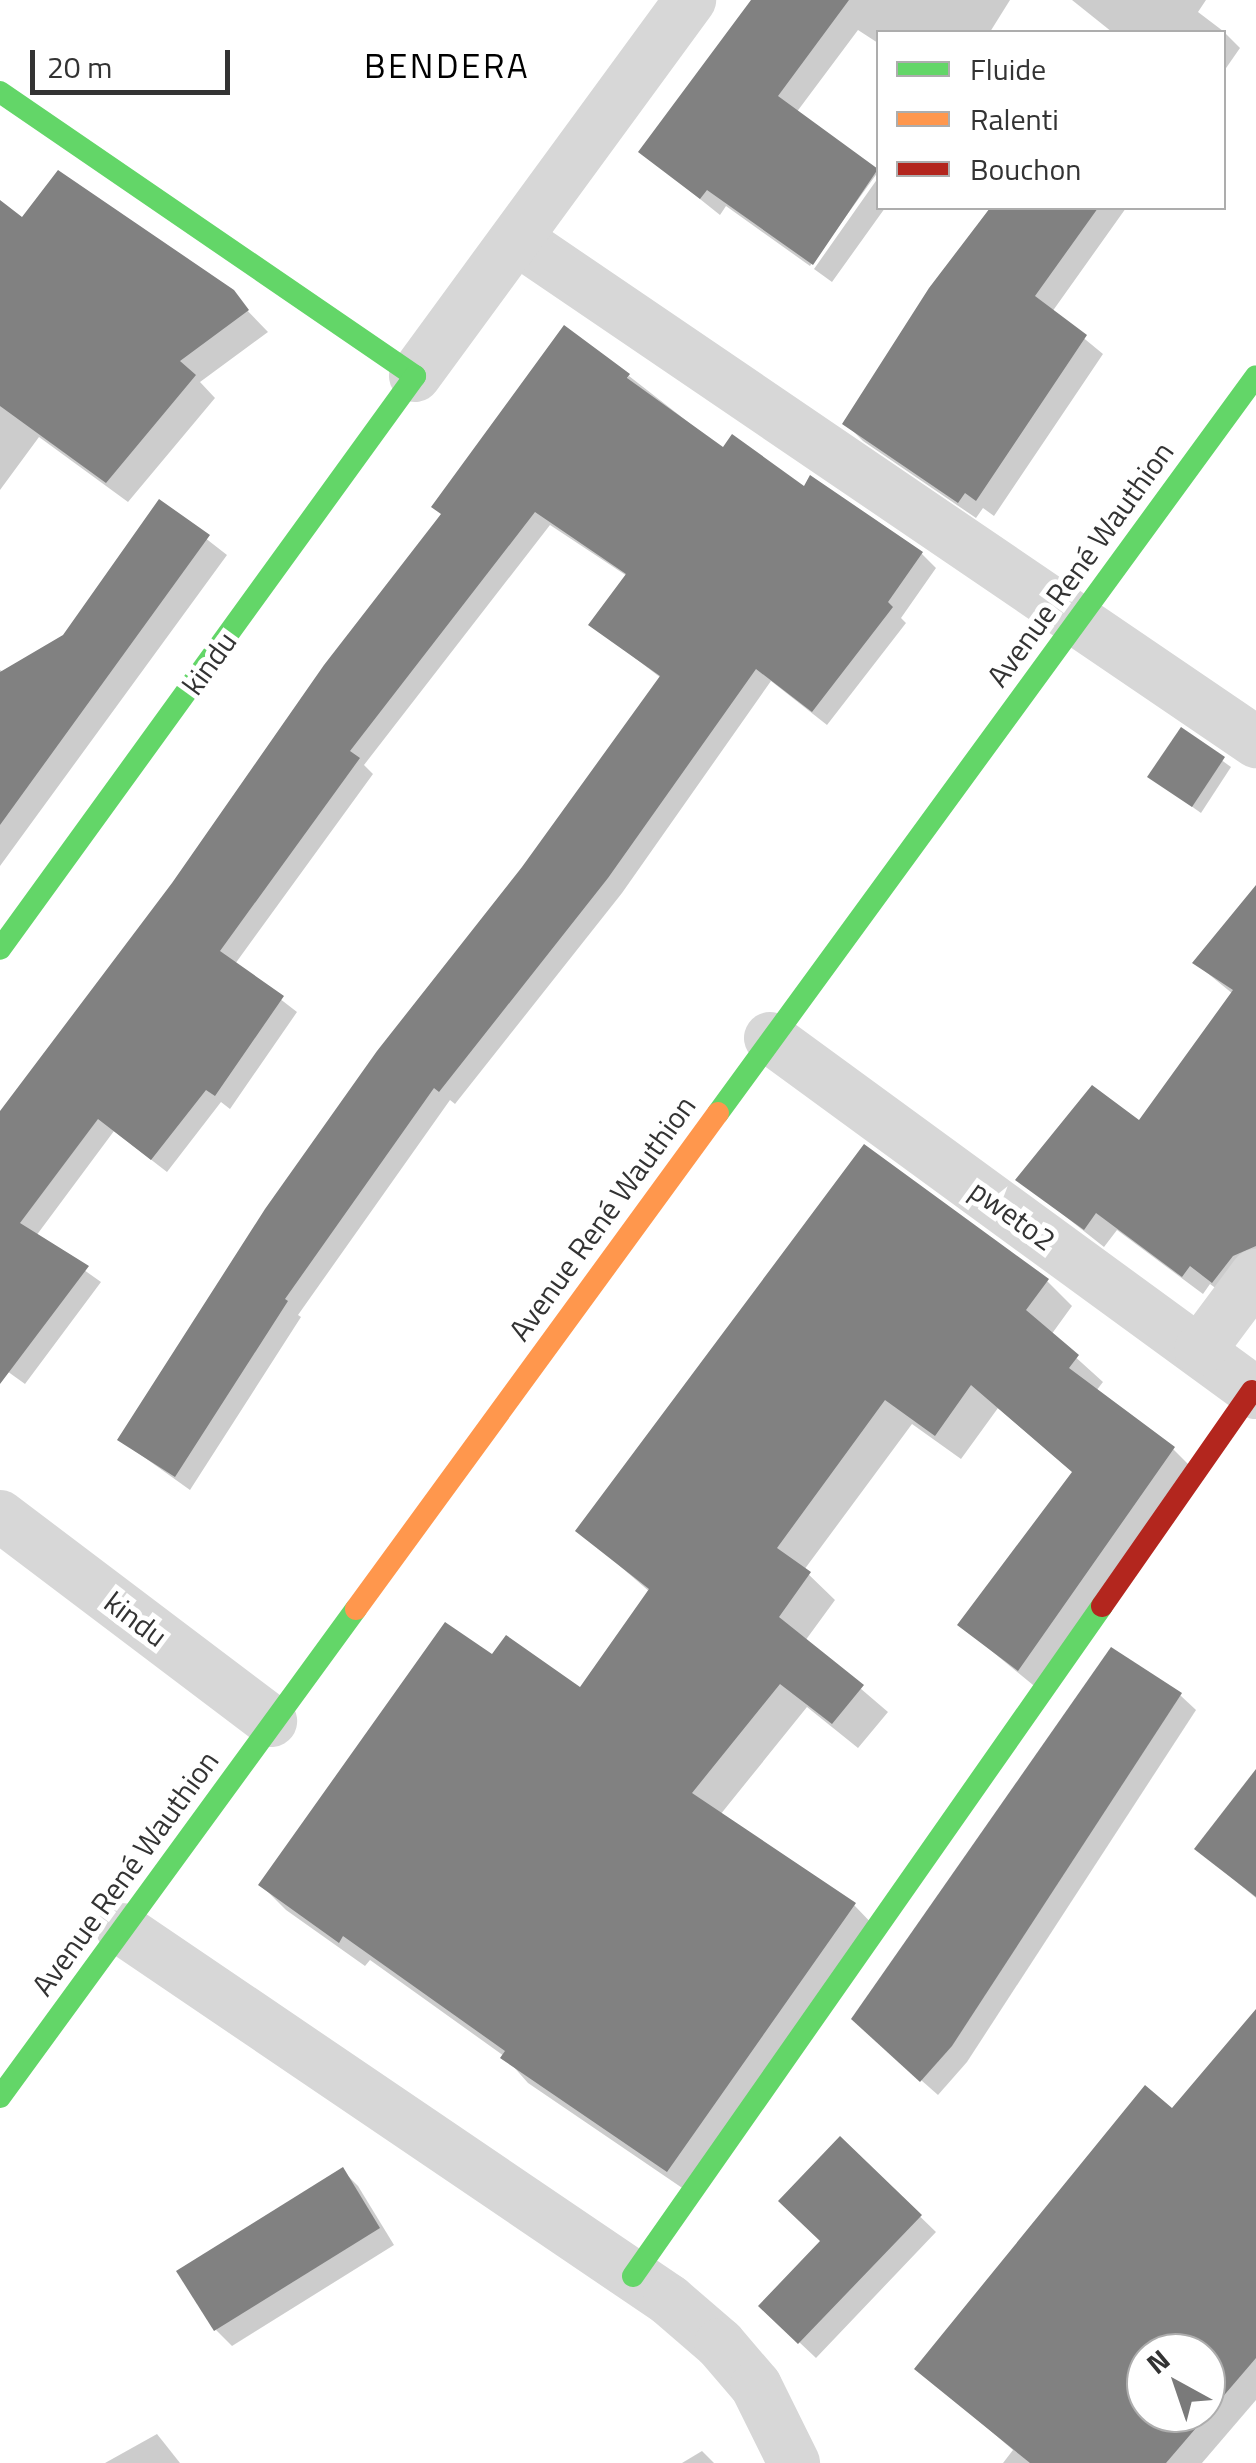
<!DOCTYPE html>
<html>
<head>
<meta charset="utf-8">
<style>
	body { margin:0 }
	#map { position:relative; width:1256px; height:2463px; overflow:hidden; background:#fff; font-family:"Titillium Web",sans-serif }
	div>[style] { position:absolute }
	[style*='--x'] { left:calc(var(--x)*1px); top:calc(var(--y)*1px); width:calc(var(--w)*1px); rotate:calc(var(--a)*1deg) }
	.shadow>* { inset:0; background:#0003 }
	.building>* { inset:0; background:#818181 }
	.street>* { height:52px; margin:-26px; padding:0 26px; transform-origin:26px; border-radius:26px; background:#d7d7d7 }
	.fast>* { height:22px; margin:-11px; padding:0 11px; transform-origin:11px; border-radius:11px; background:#63d668 }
	.slow>* { height:22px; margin:-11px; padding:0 11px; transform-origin:11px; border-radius:11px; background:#ff974d }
	.jam>* { height:22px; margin:-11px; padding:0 11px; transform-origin:11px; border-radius:11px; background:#b3261e }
	span { translate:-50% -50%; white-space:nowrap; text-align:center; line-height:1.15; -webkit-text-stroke:10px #fff; paint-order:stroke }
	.street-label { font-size:30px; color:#333 }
	.quarter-label { font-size:35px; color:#000; letter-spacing:2.5px }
	.legend { position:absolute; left:876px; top:30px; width:350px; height:180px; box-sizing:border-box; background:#fff; border:2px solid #adadad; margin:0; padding:12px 18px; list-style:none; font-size:30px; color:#333 }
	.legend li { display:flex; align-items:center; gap:20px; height:50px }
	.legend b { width:50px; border:2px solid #adadad }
	.north { position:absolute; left:1126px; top:2333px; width:100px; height:100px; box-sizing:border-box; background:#fff; border:2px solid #adadad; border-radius:50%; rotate:320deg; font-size:28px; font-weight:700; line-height:40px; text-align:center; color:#333 }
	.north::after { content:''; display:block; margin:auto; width:35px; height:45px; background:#7a7a7a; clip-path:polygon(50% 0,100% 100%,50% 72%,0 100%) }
	.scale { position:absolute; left:30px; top:50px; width:200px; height:45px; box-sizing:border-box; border:5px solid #333; border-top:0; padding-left:12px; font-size:30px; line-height:35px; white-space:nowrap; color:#333; -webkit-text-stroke:8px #fff; paint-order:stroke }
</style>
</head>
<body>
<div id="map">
	<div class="shadow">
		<div style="clip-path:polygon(754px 0,1010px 0,990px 32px,878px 32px,878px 43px,858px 30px,796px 113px,878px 172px,810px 266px,726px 206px,720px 215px,641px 152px)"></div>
		<div style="clip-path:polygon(1072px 0,1206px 0,1198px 12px,1223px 31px,1240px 48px,1224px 71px,1224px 32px,1112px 32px)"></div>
		<div style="clip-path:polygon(878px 178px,878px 208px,885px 208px,832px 282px,814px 269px)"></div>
		<div style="clip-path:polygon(0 204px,23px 221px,239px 302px,268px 332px,200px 382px,215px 398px,128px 502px,39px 437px,0 490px)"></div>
		<div style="clip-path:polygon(990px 208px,1126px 208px,1052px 312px,1103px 354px,994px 516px,983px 508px,976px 518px,863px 441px,846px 424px,931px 290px)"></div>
		<div style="clip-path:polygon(629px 376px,724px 450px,922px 554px,936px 568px,901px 618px,906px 623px,827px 725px,771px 681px,622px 893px,455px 1104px,450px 1100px,298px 1315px,301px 1317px,190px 1490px,120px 1440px,661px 678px,592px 625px,627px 576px,550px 525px,364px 765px,373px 774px,235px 964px,297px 1012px,230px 1109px,221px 1102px,167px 1172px,114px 1131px,36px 1236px,101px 1282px,25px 1384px,0 1366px,0 1114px)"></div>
		<div style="clip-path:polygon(159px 502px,227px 555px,0 866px,0 670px,4px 672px,65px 637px)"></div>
		<div style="clip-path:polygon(1181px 731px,1231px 767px,1201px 813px,1150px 777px)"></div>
		<div style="clip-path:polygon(1256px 931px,1256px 1274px,1233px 1301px,1210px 1284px,1203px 1294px,1117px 1230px,1104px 1247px,1018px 1179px,1139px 1123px,1233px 994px,1195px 963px)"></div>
		<div style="clip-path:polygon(1047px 1281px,1072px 1306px,1051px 1335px,1103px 1382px,1096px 1391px,1173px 1449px,1198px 1474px,1044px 1694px,960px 1625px,1074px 1473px,998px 1408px,961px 1459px,912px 1424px,804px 1570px,835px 1600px,805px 1641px,888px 1712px,858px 1748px,807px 1707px,720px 1815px,854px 1905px,879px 1931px,694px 2196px,528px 2083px,504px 2056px,370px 1960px,365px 1966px,286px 1910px,261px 1885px,492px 1657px,580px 1691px,650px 1592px,578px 1530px)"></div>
		<div style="clip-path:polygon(1180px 1695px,1196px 1710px,967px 2062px,938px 2095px,870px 2035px)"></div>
		<div style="clip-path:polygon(1256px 1773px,1256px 1898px,1197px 1849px)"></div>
		<div style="clip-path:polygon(evenodd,1256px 2059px,1256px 2400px,1202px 2463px,1003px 2463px,1013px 2450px,918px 2369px,1172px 2111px,1256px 2059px,1146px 2353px,1206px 2353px,1206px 2413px,1146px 2413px,1146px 2353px)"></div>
		<div style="clip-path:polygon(840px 2139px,936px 2232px,816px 2358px,761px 2306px,823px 2241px)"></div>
		<div style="clip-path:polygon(342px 2170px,358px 2186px,394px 2245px,232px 2346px,216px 2330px)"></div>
		<div style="clip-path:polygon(157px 2434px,180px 2463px,105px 2463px)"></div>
		<div style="clip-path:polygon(702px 2451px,714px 2463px,682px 2463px)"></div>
	</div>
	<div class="building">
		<div style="clip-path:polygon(751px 0,849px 0,778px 96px,878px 169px,813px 265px,707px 190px,700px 199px,638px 152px)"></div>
		<div style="clip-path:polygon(58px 170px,234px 290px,249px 310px,180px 361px,196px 375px,106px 483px,0 406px,0 200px,22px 217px)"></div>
		<div style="clip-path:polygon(990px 208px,1098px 208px,1035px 296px,1087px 335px,976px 501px,965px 493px,958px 503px,842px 424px,929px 288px)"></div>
		<div style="clip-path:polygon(564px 325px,630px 374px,627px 378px,723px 447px,732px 434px,804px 486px,810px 475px,923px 552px,888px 602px,893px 607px,812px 712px,756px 669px,608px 878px,439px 1092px,434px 1088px,285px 1299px,288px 1301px,175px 1477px,117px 1440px,265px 1209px,377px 1051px,522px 867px,660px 676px,588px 625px,626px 574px,535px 512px,350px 751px,360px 758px,220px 951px,284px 996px,215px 1096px,206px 1090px,151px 1160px,98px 1119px,20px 1223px,89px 1266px,0 1384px,0 1111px,172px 883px,324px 665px,441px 514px,431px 507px)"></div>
		<div style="clip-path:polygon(159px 499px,210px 535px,0 825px,0 672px,63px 635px)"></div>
		<div style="clip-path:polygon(1181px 727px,1225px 757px,1192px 807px,1147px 777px)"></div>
		<div style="clip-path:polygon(1256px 885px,1256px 1246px,1233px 1256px,1212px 1283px,1190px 1266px,1182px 1277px,1096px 1213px,1084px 1230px,1015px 1180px,1092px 1085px,1139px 1120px,1233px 990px,1192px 963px)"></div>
		<div style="clip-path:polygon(864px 1144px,1049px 1279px,1026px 1310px,1079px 1355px,1069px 1368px,1175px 1447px,1018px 1671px,957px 1625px,1072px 1472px,971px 1385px,935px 1436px,885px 1400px,777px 1548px,811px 1572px,779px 1617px,864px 1685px,832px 1724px,780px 1684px,692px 1793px,856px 1903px,667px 2172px,500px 2058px,505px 2051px,343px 1936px,339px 1943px,258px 1885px,445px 1622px,492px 1654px,506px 1635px,580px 1687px,649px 1589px,575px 1531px)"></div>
		<div style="clip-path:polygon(1111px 1647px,1182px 1693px,952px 2046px,920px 2082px,851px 2019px)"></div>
		<div style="clip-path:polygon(1256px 1769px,1256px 1897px,1194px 1849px)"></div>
		<div style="clip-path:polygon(evenodd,1256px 2009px,1256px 2358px,1166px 2463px,1030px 2463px,914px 2369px,1145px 2085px,1172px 2108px,1256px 2009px,1146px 2353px,1206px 2353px,1206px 2413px,1146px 2413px,1146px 2353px)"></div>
		<div style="clip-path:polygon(840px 2136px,922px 2215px,798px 2344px,758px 2306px,820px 2241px,778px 2201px)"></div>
		<div style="clip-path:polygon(343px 2167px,380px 2228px,214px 2331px,176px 2271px)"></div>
	</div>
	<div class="street">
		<div style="--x:518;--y:240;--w:893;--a:34.22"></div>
		<div style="--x:415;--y:376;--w:466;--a:-53.8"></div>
		<div style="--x:770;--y:1038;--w:602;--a:36.15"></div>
		<div style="--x:1200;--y:1350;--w:94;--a:-53.3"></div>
		<div style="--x:0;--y:1516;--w:340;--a:37.1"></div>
		<div style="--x:122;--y:1929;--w:661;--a:34.15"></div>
		<div style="--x:669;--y:2300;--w:67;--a:40.8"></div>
		<div style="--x:720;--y:2344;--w:55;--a:49.4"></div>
		<div style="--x:756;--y:2386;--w:86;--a:63.7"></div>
	</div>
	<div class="fast">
		<div style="--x:0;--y:92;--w:503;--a:34.39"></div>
		<div style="--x:415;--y:376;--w:707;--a:125.91"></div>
		<div style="--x:718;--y:1113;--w:912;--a:-53.87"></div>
		<div style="--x:0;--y:2097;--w:604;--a:-53.89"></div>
		<div style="--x:633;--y:2276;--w:818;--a:-55.01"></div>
	</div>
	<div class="slow">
		<div style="--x:356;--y:1609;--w:614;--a:-53.88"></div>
	</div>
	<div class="jam">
		<div style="--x:1102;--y:1606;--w:262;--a:-55.1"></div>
	</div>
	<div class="street-label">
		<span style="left:1080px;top:564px;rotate:-54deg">Avenue René Wauthion</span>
		<span style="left:209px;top:663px;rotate:-54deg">kindu</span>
		<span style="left:1013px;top:1215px;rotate:36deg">pweto2</span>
		<span style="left:602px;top:1218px;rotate:-54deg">Avenue René Wauthion</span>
		<span style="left:136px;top:1619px;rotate:37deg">kindu</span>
		<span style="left:125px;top:1873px;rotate:-54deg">Avenue René Wauthion</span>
	</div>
	<div class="quarter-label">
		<span style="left:447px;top:65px">BENDERA</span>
	</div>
	<ul class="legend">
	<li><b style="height:12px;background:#63d668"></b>Fluide</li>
	<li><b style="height:12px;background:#ff974d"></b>Ralenti</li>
	<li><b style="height:12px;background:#b3261e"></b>Bouchon</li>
	</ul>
	<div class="north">N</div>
	<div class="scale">20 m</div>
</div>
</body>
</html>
